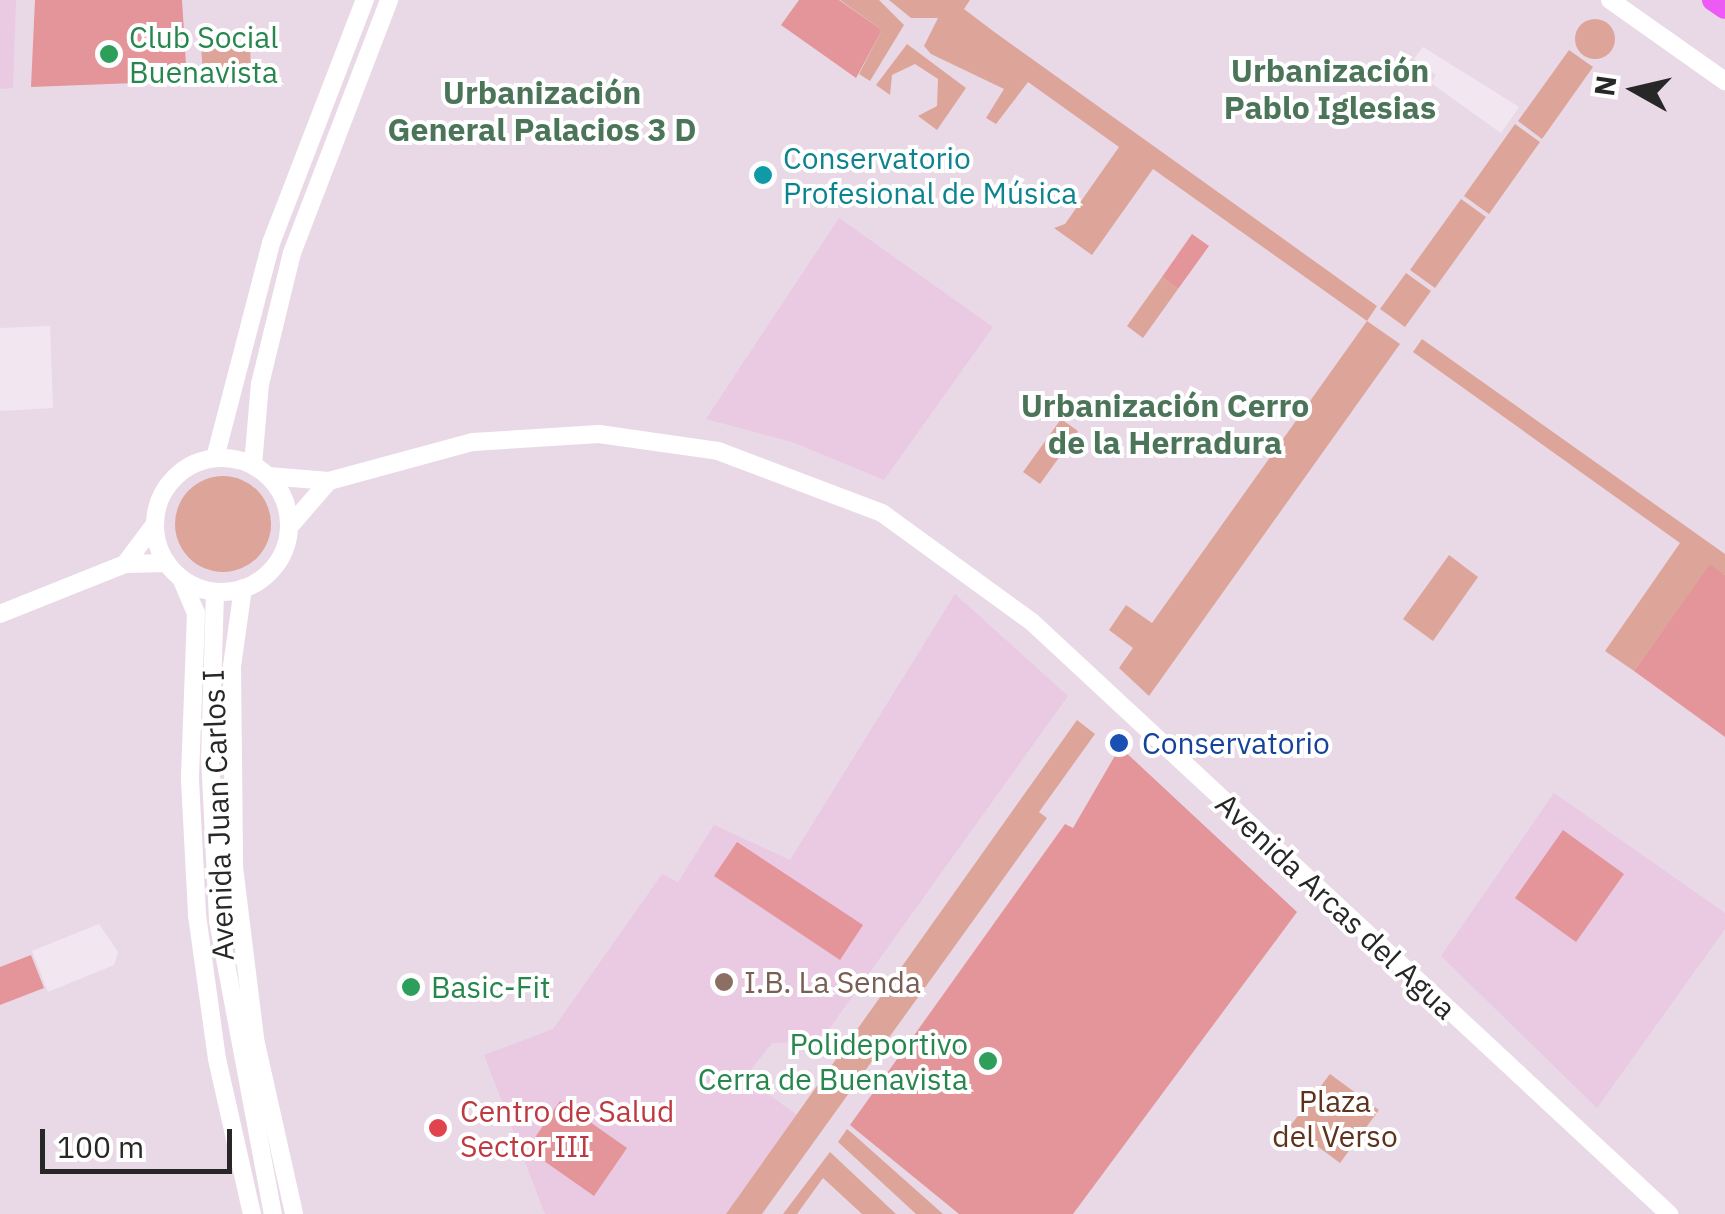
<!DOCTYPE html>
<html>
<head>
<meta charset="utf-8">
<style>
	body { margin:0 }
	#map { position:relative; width:1725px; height:1214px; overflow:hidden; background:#e9d9e7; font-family:"IBM Plex Sans",sans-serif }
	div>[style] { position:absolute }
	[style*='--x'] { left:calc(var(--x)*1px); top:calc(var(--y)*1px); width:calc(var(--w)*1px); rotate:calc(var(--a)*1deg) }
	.education>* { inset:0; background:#eac9e3 }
	.green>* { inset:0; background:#dda599 }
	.round { border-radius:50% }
	.pitch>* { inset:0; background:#e39599 }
	.plaza>* { inset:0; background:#f2e7f0 }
	.secondary>* { height:18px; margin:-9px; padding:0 9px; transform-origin:9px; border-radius:9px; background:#fff }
	.secondary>.ring { margin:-9px; padding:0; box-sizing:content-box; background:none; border:18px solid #fff; border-radius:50% }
	.highway>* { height:22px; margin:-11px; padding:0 11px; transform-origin:11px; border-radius:11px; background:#ec5bf3 }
	.dots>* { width:28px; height:28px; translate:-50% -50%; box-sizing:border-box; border:5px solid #fff; border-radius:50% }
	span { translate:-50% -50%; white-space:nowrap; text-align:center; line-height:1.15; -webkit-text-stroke:8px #fff; paint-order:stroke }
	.leisure-label { font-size:30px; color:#27864d }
	.left { translate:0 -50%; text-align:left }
	.right { translate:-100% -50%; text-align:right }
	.culture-label { font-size:30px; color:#0d838f }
	.transit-label { font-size:30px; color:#164399 }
	.street-label { font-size:30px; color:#272727 }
	.education-label { font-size:30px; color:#785e54 }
	.park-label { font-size:30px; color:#5e321d }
	.health-label { font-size:30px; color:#be3a42 }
	.neighbourhood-label { font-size:32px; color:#4b7459; font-weight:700 }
	.north { position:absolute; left:1585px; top:40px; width:100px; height:100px; -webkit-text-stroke:8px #fff; paint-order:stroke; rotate:278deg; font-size:28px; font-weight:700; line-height:40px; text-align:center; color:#272727 }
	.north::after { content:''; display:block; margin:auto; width:35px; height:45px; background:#272727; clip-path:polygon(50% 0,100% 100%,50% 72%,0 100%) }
	.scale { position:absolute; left:40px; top:1129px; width:192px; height:45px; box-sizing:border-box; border:5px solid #272727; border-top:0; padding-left:12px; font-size:30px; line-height:35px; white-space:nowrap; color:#272727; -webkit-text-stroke:8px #fff; paint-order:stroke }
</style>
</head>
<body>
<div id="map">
	<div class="education">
		<div style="clip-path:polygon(0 0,16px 0,13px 88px,0 89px)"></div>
		<div style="clip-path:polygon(839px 218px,993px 327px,884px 480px,792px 442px,706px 419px)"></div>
		<div style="clip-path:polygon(955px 594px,1068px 696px,827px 1032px,810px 1042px,772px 1043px,745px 1077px,797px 1115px,726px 1214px,545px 1214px,484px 1055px,553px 1029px,662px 874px,678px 882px,714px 825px,790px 860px)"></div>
		<div style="clip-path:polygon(1554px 793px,1725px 913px,1725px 929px,1597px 1108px,1441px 956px)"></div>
	</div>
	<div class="green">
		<div style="clip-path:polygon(840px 0,879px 0,904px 25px,870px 81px,859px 74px,882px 30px)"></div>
		<div style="clip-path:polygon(889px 0,970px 0,964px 9px,993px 31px,1377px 306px,1367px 321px,1400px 344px,1149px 696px,1119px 668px,1133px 648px,1109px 630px,1126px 605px,1152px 623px,1367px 321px,1153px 169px,1092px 255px,1054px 228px,1065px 224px,1119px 147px,1028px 82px,996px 124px,986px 118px,1004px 89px,931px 54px,924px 46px,938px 18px,911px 18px)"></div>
		<div class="round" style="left:1575px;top:19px;width:40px;height:40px"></div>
		<div style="clip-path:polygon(250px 41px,251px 76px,203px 78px,201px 44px)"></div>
		<div style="clip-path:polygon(907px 44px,966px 88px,937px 130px,918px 116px,937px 106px,938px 79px,915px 64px,892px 75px,890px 95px,876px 85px)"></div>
		<div style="clip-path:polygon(1569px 50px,1593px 67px,1542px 139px,1518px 121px)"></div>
		<div style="clip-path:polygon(1515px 124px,1540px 142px,1489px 214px,1464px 196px)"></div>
		<div style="clip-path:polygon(1461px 199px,1486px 217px,1435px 288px,1410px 270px)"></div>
		<div style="clip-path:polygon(1406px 273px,1431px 291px,1405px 327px,1380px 309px)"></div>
		<div style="clip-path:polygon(1162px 277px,1178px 289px,1143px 338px,1127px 326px)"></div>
		<div style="clip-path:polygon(1422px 339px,1725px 554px,1725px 575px,1710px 565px,1634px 671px,1605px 651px,1680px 543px,1413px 352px)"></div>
		<div style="clip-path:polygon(1061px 419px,1078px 431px,1040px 484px,1023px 472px)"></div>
		<div class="round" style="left:175px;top:476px;width:96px;height:96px"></div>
		<div style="clip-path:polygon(1449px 555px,1478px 577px,1433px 641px,1403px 619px)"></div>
		<div style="clip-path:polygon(1077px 720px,1095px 734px,1039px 812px,1047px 818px,762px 1214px,726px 1214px)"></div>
		<div style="clip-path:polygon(1330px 1074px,1379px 1110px,1340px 1163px,1290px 1126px)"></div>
		<div style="clip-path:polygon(847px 1129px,853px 1134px,943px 1214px,916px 1214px,838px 1142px)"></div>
		<div style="clip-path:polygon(830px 1152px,896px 1214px,862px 1214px,823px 1178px,797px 1214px,783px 1214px)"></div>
	</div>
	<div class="pitch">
		<div style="clip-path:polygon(35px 0,182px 0,187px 81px,31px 87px)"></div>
		<div style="clip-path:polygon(799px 0,839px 0,882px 30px,856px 78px,781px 25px)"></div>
		<div style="clip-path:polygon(1192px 234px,1209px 246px,1178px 289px,1162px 277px)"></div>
		<div style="clip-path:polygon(1710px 564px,1725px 575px,1725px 737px,1634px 671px)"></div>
		<div style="clip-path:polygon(1120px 747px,1297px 912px,1073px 1214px,959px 1214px,850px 1125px,1065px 824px,1073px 828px)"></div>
		<div style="clip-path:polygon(1563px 830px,1624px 874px,1576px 942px,1515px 898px)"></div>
		<div style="clip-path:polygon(737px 842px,863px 925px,840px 960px,714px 876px)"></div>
		<div style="clip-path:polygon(31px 955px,44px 988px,0 1005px,0 967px)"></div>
		<div style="clip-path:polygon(560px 1101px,627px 1148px,594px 1196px,527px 1149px)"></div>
	</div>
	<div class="plaza">
		<div style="clip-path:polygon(1423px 47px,1519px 107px,1501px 133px,1431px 83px,1436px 75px,1414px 59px)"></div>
		<div style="clip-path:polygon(50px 326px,53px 408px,0 411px,0 328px)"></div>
		<div style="clip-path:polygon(99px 924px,118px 952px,114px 965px,48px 992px,32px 951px)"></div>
	</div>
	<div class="secondary">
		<div style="--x:1610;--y:0;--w:141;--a:35.2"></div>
		<div style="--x:215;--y:458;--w:222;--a:-75.4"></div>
		<div style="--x:271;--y:243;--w:261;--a:-68.9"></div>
		<div class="ring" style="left:155px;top:458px;width:116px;height:116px"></div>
		<div style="--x:253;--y:465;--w:81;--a:-85.1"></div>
		<div style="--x:260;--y:384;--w:135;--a:-76.3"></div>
		<div style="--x:292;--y:253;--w:271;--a:-69"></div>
		<div style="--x:268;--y:476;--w:61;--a:4.7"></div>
		<div style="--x:329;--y:481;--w:149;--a:-15.2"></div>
		<div style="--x:473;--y:442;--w:126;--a:-3.6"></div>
		<div style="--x:599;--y:434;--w:120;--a:8.1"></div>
		<div style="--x:718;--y:451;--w:175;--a:20.7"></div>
		<div style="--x:882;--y:513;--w:185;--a:36"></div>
		<div style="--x:1032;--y:622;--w:870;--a:42.9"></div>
		<div style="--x:289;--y:527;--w:61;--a:-49"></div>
		<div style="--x:125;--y:564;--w:50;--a:-53.1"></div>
		<div style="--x:181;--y:578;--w:38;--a:67"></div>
		<div style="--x:196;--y:613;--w:167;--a:92.1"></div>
		<div style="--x:190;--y:780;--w:135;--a:87"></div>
		<div style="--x:197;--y:915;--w:145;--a:82.1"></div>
		<div style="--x:217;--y:1059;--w:159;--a:77.3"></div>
		<div style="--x:243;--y:588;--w:79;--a:98"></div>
		<div style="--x:232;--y:666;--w:201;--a:89.4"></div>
		<div style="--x:234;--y:867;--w:173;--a:83"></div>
		<div style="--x:255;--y:1039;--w:179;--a:77.4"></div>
		<div style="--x:215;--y:592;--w:164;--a:91.7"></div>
		<div style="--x:210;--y:756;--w:165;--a:87.2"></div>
		<div style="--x:218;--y:921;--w:298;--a:79.4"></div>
		<div style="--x:0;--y:614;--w:135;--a:-21.8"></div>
		<div style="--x:125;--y:564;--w:42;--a:-1.4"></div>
	</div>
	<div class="highway">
		<div style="--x:1713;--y:0;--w:14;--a:34"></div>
	</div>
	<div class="dots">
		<div style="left:109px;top:54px;background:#2e9e5b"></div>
		<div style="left:763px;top:175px;background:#0f9aa8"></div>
		<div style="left:1119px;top:743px;background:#1a4fb4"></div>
		<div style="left:724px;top:982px;background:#8d6e63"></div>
		<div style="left:411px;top:987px;background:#2e9e5b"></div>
		<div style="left:988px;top:1061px;background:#2e9e5b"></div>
		<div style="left:438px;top:1128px;background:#e0444e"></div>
	</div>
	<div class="leisure-label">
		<span class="left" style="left:129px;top:54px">Club Social<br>Buenavista</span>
		<span class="left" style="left:431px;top:987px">Basic-Fit</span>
		<span class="right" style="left:968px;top:1061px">Polideportivo<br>Cerra de Buenavista</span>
	</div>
	<div class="culture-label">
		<span class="left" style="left:783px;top:175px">Conservatorio<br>Profesional de Música</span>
	</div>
	<div class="transit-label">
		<span class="left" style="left:1142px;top:743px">Conservatorio</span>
	</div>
	<div class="street-label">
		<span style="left:218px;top:815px;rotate:-92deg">Avenida Juan Carlos I</span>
		<span style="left:1336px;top:906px;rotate:43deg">Avenida Arcas del Agua</span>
	</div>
	<div class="education-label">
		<span class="left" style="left:744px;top:982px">I.B. La Senda</span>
	</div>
	<div class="park-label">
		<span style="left:1335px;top:1118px">Plaza<br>del Verso</span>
	</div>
	<div class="health-label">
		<span class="left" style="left:460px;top:1128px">Centro de Salud<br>Sector III</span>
	</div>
	<div class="neighbourhood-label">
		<span style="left:1330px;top:89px">Urbanización<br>Pablo Iglesias</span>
		<span style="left:542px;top:111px">Urbanización<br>General Palacios 3 D</span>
		<span style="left:1165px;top:424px">Urbanización Cerro<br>de la Herradura</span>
	</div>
	<div class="north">N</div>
	<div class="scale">100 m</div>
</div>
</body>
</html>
